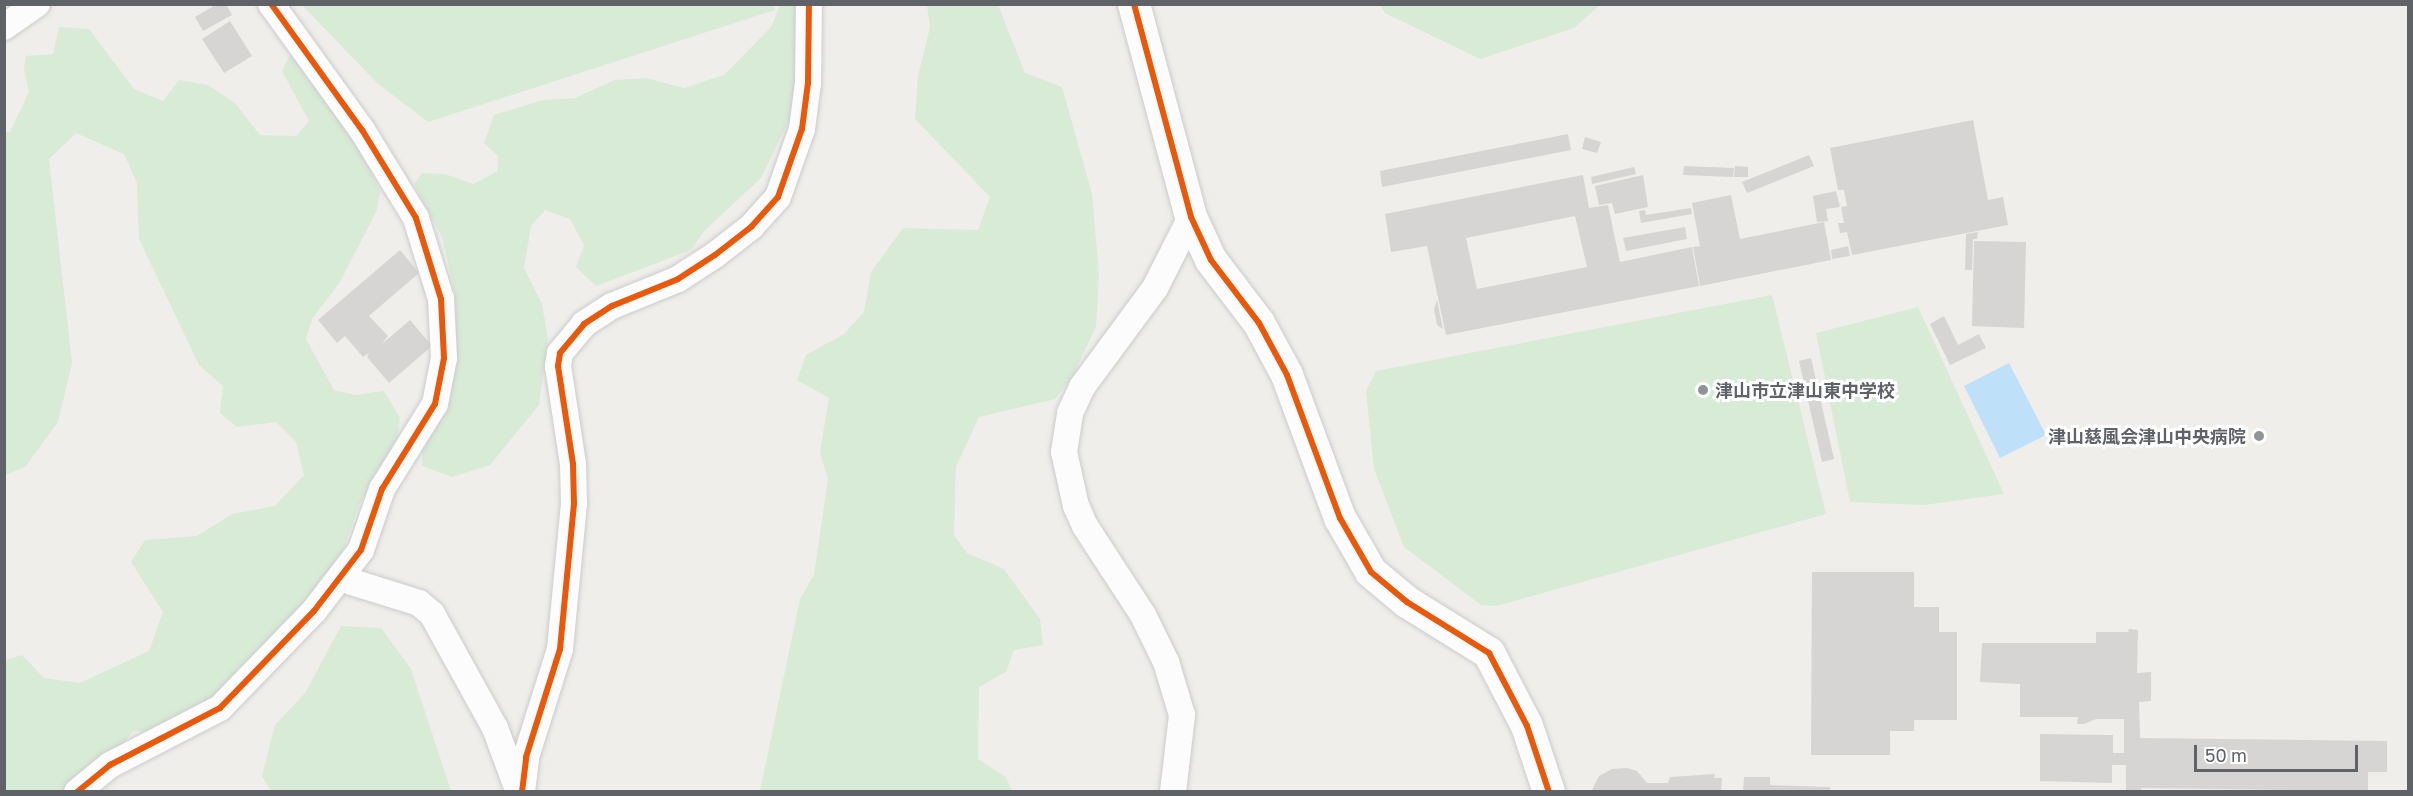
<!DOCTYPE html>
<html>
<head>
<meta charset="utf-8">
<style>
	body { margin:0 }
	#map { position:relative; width:2413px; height:796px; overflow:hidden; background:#efeeea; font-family:"Golos Text","Noto Sans JP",sans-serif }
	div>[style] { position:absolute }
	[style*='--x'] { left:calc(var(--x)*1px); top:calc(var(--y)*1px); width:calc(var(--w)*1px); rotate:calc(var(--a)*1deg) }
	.green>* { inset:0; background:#d8ebd6 }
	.water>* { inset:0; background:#bfe0f9 }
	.building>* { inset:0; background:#d6d5d3 }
	.roads { filter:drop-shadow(0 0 2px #cbcccc) drop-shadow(0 0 2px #cbcccc) }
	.minor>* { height:26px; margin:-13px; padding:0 13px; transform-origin:13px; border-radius:13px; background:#fdfcfc }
	.tertiary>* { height:32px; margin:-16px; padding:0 16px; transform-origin:16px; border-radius:16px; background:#fdfcfc }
	.cycleway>* { height:6px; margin:-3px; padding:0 3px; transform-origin:3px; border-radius:3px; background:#e8590c }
	.dots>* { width:16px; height:16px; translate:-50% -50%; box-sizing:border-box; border:3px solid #fff; border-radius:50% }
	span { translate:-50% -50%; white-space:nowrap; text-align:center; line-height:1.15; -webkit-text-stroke:6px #fff; paint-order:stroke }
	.poi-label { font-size:18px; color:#5f6368; font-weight:700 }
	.left { translate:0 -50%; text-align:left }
	.right { translate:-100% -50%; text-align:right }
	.frame { position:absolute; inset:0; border:6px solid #5f6368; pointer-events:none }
	.scale { position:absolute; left:2194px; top:745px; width:164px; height:27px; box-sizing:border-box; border:3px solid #5f6368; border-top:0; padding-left:8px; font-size:18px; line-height:21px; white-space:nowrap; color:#5f6368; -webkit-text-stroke:4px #fff; paint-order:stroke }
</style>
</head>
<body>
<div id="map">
	<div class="green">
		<div style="clip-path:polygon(773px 4px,775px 10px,428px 122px,377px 83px,302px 5px)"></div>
		<div style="clip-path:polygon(780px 5px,798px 5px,801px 52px,793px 112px,761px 178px,704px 231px,691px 250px,596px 286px,576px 267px,584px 245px,570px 219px,545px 210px,531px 226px,524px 268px,542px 304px,548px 339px,539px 405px,490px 465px,452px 477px,422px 466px,423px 442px,448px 393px,457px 348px,455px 293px,442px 237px,414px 184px,422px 173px,445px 174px,473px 184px,498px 171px,498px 156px,484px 143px,494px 115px,543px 100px,575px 98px,615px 80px,646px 78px,684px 88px,724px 75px,771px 27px)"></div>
		<div style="clip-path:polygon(927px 5px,998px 5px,1025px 73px,1062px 87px,1092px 194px,1099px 274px,1096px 327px,1072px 377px,1055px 399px,979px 417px,956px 467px,954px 535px,967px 553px,1004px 569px,1040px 619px,1043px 645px,1014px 650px,1006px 672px,979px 687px,978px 759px,1006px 777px,1012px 791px,760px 791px,800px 599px,814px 575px,828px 479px,820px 452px,829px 398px,797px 380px,806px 355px,844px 334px,864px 312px,871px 272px,903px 228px,978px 230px,990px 197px,915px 119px,918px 76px,930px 27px)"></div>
		<div style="clip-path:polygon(1380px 5px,1600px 5px,1574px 28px,1480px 59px,1385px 13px)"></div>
		<div style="clip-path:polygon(59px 27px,89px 29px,134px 89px,163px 101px,179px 80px,208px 85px,235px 103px,260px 135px,296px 136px,309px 121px,282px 71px,290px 55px,311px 77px,355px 140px,380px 191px,377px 210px,340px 282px,312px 319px,306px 339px,334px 390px,354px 395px,384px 391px,400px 418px,397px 439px,359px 505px,338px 564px,309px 607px,221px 699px,162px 732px,133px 731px,117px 751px,70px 791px,5px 791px,5px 660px,22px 655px,44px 678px,80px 683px,149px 651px,163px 612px,131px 562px,145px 540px,197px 536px,232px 514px,275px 506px,304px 475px,296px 442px,276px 422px,237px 427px,220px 413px,223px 386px,199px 365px,139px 239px,137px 183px,124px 154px,76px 133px,49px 159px,72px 363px,58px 422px,25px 467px,5px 475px,4px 132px,10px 132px,29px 92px,24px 69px,26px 56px,53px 54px)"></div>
		<div style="clip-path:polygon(1772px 295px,1826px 514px,1496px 606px,1481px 605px,1404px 547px,1374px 469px,1366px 391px,1376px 371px)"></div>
		<div style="clip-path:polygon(1918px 307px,2004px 494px,1924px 505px,1850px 502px,1816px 333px)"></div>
		<div style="clip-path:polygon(341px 626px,381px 628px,411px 669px,451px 791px,271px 791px,262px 776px,275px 725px,305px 693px)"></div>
	</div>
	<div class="water">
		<div style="clip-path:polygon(2009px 363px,2046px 435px,2000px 458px,1964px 386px)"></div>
	</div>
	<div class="building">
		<div style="clip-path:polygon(217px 4px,226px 4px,232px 15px,203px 31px,195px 17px)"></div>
		<div style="clip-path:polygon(230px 21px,252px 56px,224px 73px,202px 39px)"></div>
		<div style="clip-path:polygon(1973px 120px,1988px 200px,2003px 197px,2008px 225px,1852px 255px,1847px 232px,1840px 233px,1838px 223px,1844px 223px,1841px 207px,1847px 206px,1844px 190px,1838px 190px,1830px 148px)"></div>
		<div style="clip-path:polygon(1568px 134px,1571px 150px,1382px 187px,1380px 171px)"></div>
		<div style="clip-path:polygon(1585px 137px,1601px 142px,1597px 153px,1582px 149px)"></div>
		<div style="clip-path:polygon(1809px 155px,1814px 166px,1747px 193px,1742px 182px)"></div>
		<div style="clip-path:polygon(1684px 166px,1734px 168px,1733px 177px,1683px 175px)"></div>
		<div style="clip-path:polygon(1735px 166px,1748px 167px,1748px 177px,1734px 177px)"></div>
		<div style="clip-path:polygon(1634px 167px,1636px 174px,1592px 184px,1591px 177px)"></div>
		<div style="clip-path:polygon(evenodd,1583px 175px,1589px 208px,1608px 205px,1620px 262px,1692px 247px,1699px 286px,1446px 335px,1427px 246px,1391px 252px,1385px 214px,1583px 175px,1575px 216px,1587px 267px,1477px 289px,1466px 238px,1575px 216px)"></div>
		<div style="clip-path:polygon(1643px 175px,1648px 207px,1615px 214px,1612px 203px,1599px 205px,1595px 186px)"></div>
		<div style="clip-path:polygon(1836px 191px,1840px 207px,1826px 209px,1828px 221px,1817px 222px,1813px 196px)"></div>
		<div style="clip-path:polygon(1731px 195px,1740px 239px,1824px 222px,1831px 260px,1700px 286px,1693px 247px,1700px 246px,1692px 203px)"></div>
		<div style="clip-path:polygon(1691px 208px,1692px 214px,1641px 223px,1639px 211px,1645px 210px,1646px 215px)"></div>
		<div style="clip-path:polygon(1685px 227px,1687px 239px,1626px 251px,1623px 238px)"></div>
		<div style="clip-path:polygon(1978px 232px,1977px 239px,1973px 239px,1972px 270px,1965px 270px,1966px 234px)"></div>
		<div style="clip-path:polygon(1974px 241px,2026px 242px,2024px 328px,1972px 326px)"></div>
		<div style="clip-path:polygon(1848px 246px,1850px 256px,1832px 259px,1831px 250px)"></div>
		<div style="clip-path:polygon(400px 250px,419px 273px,369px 316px,388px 336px,382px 344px,410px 320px,432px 346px,389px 383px,367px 357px,369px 353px,363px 357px,345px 336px,337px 343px,318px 320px)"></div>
		<div style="clip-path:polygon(1437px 300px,1443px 329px,1437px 325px,1434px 309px)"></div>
		<div style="clip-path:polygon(1944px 316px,1958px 345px,1979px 334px,1986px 348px,1950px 365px,1930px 324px)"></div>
		<div style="clip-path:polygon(1811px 358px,1834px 459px,1822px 462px,1799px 361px)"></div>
		<div style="clip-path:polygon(1812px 572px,1914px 572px,1914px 607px,1939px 607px,1939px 632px,1957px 632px,1957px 720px,1914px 720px,1914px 731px,1890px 731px,1890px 755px,1811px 755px)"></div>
		<div style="clip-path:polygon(2129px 629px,2138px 630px,2137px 673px,2151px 672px,2151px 701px,2139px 702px,2140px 738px,2387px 741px,2387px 772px,2368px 772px,2368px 791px,2141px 788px,2141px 792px,2126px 792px,2126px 765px,2112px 765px,2112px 783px,2040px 781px,2040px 734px,2113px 735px,2113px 753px,2124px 753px,2124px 719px,2096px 719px,2084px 724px,2077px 724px,2078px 717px,2020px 717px,2020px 684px,1980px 682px,1982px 643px,2096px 643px,2096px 632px,2128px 632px)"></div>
		<div style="clip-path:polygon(1627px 768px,1637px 771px,1647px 783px,1668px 783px,1670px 777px,1715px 774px,1714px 778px,1722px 778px,1721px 792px,1591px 792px,1599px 776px,1612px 769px)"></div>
		<div style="clip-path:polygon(1744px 777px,1770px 777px,1770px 785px,1830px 787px,1830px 792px,1743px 792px)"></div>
	</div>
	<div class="roads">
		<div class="minor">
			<div style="--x:4;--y:27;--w:40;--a:-34.9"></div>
			<div style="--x:345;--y:575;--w:10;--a:45"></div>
			<div style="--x:352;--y:582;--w:70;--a:17.4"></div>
			<div style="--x:419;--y:603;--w:17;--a:40"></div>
			<div style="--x:432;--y:614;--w:130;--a:61.1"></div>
			<div style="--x:495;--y:728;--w:66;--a:69.6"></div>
			<div style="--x:77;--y:792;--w:43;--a:-39.3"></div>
			<div style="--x:110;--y:765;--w:124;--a:-27.4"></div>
			<div style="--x:220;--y:708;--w:135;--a:-45.9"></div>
			<div style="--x:314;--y:611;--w:77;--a:-52.4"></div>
			<div style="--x:361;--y:550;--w:65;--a:-71"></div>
			<div style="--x:382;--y:489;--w:100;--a:-58.1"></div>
			<div style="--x:435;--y:404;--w:47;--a:-78.9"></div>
			<div style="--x:444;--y:358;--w:59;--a:-92.9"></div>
			<div style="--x:441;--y:299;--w:85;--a:-107.2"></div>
			<div style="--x:416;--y:218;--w:103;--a:-121.5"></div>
			<div style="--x:362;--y:130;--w:155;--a:-125.8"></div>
			<div style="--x:522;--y:792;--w:35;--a:-83"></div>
			<div style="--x:526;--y:757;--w:113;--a:-72.5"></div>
			<div style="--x:560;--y:649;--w:146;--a:-84.5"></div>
			<div style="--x:574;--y:504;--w:40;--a:-91.4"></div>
			<div style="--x:573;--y:464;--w:99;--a:-98.7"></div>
			<div style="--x:558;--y:366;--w:13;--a:-81"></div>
			<div style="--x:560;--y:353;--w:38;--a:-50"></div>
			<div style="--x:584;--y:324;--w:33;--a:-33"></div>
			<div style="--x:612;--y:306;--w:71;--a:-22.2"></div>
			<div style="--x:678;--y:279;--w:44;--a:-33"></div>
			<div style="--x:715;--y:255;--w:46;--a:-37.9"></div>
			<div style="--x:751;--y:227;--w:40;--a:-48"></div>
			<div style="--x:778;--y:197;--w:72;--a:-70.6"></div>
			<div style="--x:802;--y:129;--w:46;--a:-82.6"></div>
			<div style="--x:808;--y:83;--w:79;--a:-89.3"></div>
			<div style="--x:1173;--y:792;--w:78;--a:-83.3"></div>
			<div style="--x:1182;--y:715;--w:55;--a:-106.8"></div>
			<div style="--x:1166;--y:662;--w:52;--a:-116.1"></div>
			<div style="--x:1143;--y:615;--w:106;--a:-123.1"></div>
			<div style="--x:1085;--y:526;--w:22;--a:-114"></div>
			<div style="--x:1076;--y:506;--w:55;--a:-102.5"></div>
			<div style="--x:1064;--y:452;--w:39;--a:-81"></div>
			<div style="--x:1070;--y:413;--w:29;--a:-65"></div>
			<div style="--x:1082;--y:387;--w:123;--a:-53.6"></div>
			<div style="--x:1155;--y:288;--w:80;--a:-63.1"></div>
		</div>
		<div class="tertiary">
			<div style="--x:1134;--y:4;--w:220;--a:75"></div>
			<div style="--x:1191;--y:217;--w:47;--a:65.1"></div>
			<div style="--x:1211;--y:260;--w:79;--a:52.7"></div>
			<div style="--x:1259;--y:323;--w:59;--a:61.7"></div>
			<div style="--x:1287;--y:375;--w:153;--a:69.7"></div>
			<div style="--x:1340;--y:518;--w:62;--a:60.1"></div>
			<div style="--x:1371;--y:572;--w:47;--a:39.8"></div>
			<div style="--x:1407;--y:602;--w:97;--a:31.9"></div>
			<div style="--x:1489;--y:653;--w:82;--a:62.5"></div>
			<div style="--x:1527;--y:726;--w:70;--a:71.6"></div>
		</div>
	</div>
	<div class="cycleway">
		<div style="--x:1134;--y:4;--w:220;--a:75"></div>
		<div style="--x:1191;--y:217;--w:47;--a:65.1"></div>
		<div style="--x:1211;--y:260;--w:79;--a:52.7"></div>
		<div style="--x:1259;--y:323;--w:59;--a:61.7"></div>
		<div style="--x:1287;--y:375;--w:153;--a:69.7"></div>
		<div style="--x:1340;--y:518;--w:62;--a:60.1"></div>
		<div style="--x:1371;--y:572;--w:47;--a:39.8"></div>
		<div style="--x:1407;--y:602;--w:97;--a:31.9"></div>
		<div style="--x:1489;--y:653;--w:82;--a:62.5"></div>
		<div style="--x:1527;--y:726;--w:70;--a:71.6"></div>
		<div style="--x:77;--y:792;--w:43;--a:-39.3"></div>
		<div style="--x:110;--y:765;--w:124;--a:-27.4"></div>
		<div style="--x:220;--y:708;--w:135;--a:-45.9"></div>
		<div style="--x:314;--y:611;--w:77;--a:-52.4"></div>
		<div style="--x:361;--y:550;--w:65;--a:-71"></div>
		<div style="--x:382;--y:489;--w:100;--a:-58.1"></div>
		<div style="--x:435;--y:404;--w:47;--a:-78.9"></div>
		<div style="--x:444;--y:358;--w:59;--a:-92.9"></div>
		<div style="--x:441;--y:299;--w:85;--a:-107.2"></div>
		<div style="--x:416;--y:218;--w:103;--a:-121.5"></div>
		<div style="--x:362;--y:130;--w:155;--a:-125.8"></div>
		<div style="--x:522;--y:792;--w:35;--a:-83"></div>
		<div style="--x:526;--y:757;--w:113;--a:-72.5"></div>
		<div style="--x:560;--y:649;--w:146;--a:-84.5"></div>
		<div style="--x:574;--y:504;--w:40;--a:-91.4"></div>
		<div style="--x:573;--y:464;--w:99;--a:-98.7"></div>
		<div style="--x:558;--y:366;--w:13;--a:-81"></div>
		<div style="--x:560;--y:353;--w:38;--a:-50"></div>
		<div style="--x:584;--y:324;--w:33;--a:-33"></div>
		<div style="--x:612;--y:306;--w:71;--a:-22.2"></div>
		<div style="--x:678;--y:279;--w:44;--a:-33"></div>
		<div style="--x:715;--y:255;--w:46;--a:-37.9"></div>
		<div style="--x:751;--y:227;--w:40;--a:-48"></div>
		<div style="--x:778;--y:197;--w:72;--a:-70.6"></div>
		<div style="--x:802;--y:129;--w:46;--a:-82.6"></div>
		<div style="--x:808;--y:83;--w:79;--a:-89.3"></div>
	</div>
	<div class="dots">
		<div style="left:1703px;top:390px;background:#919496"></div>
		<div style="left:2259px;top:436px;background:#919496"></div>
	</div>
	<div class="poi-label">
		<span class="left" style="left:1715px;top:390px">津山市立津山東中学校</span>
		<span class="right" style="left:2246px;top:436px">津山慈風会津山中央病院</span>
	</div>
	<div class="frame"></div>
	<div class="scale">50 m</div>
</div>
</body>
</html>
